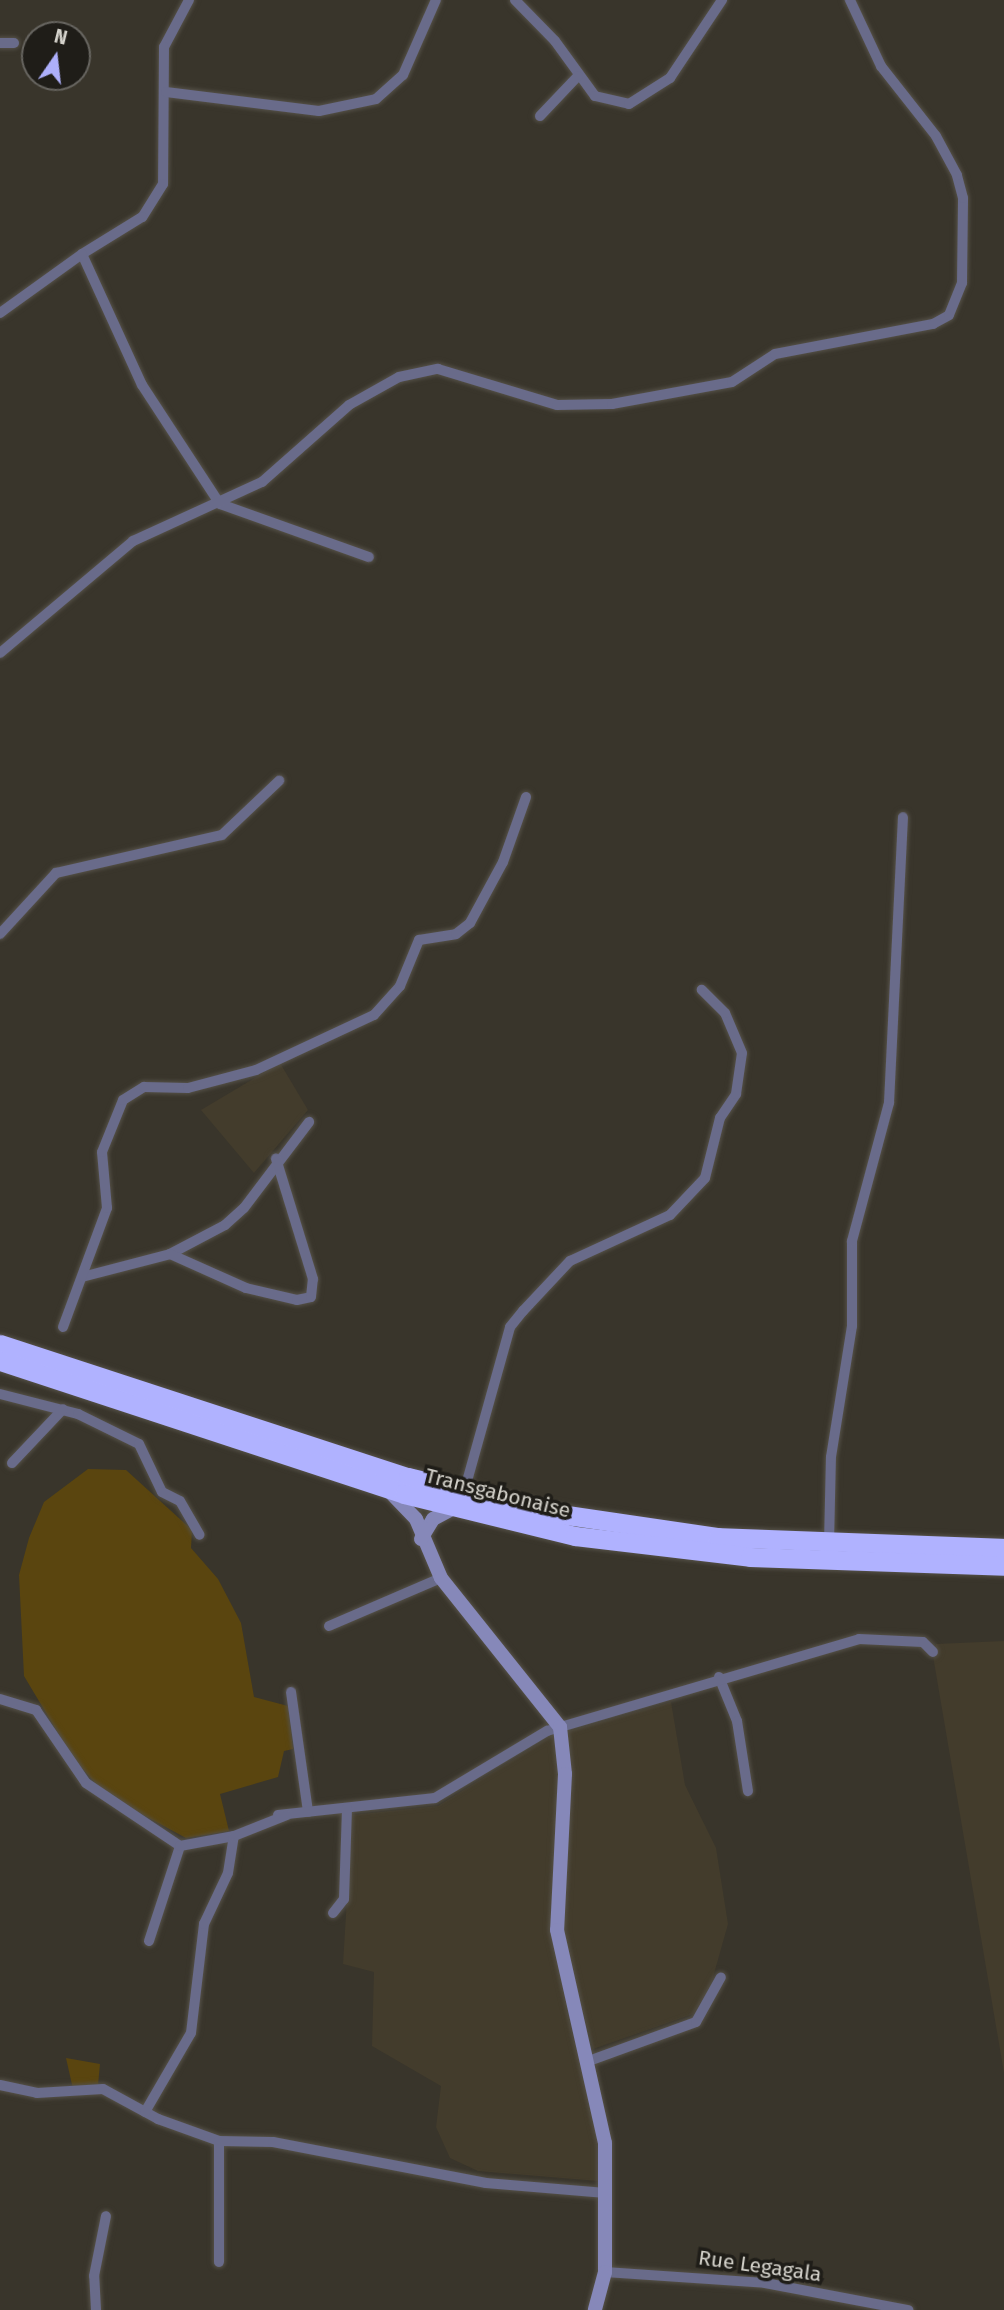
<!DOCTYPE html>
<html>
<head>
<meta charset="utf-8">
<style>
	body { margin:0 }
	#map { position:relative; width:1004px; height:2310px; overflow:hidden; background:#39352b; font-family:"Fira Sans",sans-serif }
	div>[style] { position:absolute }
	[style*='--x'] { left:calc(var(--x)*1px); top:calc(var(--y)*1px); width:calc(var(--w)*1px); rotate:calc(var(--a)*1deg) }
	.built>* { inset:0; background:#433c2c }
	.green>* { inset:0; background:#5a450f }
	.roads { filter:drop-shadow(0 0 2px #555148) drop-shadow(0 0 2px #555148) }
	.street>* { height:10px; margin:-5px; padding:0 5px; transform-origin:5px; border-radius:5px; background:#696b8a }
	.secondary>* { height:14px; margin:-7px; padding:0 7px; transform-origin:7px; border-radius:7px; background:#8688b9 }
	.highway>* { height:19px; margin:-9.5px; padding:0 9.5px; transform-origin:9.5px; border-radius:9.5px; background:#b0b2ff }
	span { translate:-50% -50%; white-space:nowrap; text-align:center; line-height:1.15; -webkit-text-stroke:7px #1f1d18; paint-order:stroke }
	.street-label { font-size:21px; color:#d4d2cb }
	.north { position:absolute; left:21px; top:21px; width:70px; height:70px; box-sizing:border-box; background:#1f1d18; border:2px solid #676560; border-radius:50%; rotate:14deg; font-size:19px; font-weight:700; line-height:28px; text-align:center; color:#d4d2cb }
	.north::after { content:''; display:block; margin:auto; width:24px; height:32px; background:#adaffb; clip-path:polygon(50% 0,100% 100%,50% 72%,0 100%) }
</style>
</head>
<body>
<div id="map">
	<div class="built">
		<div style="clip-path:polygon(280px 1063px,308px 1110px,254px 1173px,201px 1110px)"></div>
		<div style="clip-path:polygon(1004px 1641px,1004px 2073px,933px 1656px,936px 1644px)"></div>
		<div style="clip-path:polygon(671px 1702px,685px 1785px,716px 1848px,728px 1924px,710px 1988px,693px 2014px,593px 2049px,583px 2011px,566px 2008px,597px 2130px,598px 2181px,478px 2171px,450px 2158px,436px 2127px,441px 2086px,372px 2046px,374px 1972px,343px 1964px,352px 1815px,438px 1806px,551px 1736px)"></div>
	</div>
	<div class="green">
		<div style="clip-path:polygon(88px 1469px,126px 1470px,192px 1530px,191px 1548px,218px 1579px,241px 1623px,254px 1697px,288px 1706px,293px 1749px,284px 1751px,278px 1777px,220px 1794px,229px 1831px,186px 1838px,106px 1795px,73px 1758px,24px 1676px,19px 1575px,29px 1538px,44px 1502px)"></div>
		<div style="clip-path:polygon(66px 2058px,100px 2064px,98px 2085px,73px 2089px)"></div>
	</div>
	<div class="roads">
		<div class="street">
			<div style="--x:189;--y:0;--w:53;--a:118"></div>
			<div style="--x:164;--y:47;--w:137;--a:90.4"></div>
			<div style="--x:163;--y:184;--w:39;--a:122"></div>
			<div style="--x:142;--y:217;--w:70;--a:148.3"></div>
			<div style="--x:82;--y:254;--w:144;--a:65.4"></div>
			<div style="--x:142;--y:385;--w:142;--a:56.8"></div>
			<div style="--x:220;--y:504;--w:158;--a:19.6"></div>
			<div style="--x:515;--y:0;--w:57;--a:45.7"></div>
			<div style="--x:555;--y:41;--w:68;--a:54"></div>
			<div style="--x:595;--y:96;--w:35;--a:13"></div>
			<div style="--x:629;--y:104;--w:49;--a:-32.4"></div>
			<div style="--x:670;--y:78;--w:94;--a:-56.3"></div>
			<div style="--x:0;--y:43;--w:14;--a:0"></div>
			<div style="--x:166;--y:92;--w:154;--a:7.1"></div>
			<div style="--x:319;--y:111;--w:58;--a:-11.9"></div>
			<div style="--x:376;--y:99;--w:36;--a:-42"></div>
			<div style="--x:403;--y:75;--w:82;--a:-66.3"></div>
			<div style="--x:540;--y:116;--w:55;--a:-46.5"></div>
			<div style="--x:0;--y:313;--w:101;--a:-35.7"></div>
			<div style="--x:0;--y:653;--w:174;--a:-40.1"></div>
			<div style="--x:133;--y:541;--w:142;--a:-24.6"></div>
			<div style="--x:262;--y:482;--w:116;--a:-41.5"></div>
			<div style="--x:349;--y:405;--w:57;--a:-29.2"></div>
			<div style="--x:399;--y:377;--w:40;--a:-12"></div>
			<div style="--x:438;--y:369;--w:124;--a:16.8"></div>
			<div style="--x:557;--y:405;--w:55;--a:-1"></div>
			<div style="--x:612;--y:404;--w:122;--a:-10.4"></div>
			<div style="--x:732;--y:382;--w:51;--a:-33.1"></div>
			<div style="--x:775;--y:354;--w:161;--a:-10.8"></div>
			<div style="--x:933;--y:324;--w:18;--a:-29"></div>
			<div style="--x:949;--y:315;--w:35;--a:-68"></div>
			<div style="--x:962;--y:283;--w:85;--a:-89.3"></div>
			<div style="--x:963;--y:198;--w:24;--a:-105"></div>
			<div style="--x:957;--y:175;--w:44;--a:-118.3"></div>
			<div style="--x:936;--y:136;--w:89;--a:-128.2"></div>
			<div style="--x:881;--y:66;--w:73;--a:-115.2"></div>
			<div style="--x:0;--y:934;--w:83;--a:-47.4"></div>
			<div style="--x:56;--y:873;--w:170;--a:-12.9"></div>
			<div style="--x:222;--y:835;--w:79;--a:-43.5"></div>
			<div style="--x:170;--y:1254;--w:62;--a:-27.8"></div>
			<div style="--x:225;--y:1225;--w:25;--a:-42"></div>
			<div style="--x:244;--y:1208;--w:108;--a:-52.9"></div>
			<div style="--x:82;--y:1277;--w:91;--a:-14.6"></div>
			<div style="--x:170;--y:1254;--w:83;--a:24.1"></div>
			<div style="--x:246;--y:1288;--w:52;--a:13.2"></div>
			<div style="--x:297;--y:1300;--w:14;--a:-12"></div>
			<div style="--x:311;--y:1297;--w:18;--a:-84"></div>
			<div style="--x:313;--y:1279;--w:126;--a:-107.1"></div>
			<div style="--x:63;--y:1327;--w:127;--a:-69.7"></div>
			<div style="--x:107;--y:1208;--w:56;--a:-95.1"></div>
			<div style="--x:102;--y:1152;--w:56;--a:-68"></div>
			<div style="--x:123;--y:1100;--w:25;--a:-32"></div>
			<div style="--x:144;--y:1087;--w:44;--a:1.3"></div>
			<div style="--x:188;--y:1088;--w:70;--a:-14.8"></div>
			<div style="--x:256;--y:1070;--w:130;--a:-25"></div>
			<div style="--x:374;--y:1015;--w:39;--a:-48"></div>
			<div style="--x:400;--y:986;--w:50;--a:-67.6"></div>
			<div style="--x:419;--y:940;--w:37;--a:-9"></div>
			<div style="--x:456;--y:934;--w:18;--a:-38"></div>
			<div style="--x:470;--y:923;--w:69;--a:-61.6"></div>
			<div style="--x:503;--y:862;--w:69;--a:-70.5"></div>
			<div style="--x:0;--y:1394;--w:81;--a:14.4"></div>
			<div style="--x:78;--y:1414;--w:68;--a:26.2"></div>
			<div style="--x:139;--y:1444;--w:53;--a:64.4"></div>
			<div style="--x:162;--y:1492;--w:20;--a:27"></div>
			<div style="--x:180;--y:1501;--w:39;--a:60"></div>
			<div style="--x:12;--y:1463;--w:74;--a:-46.6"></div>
			<div style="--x:464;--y:1492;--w:171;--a:-74.4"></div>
			<div style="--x:510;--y:1327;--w:21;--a:-51"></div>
			<div style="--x:523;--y:1311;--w:69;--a:-46.8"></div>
			<div style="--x:570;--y:1261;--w:110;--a:-24.7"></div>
			<div style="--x:670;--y:1215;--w:51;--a:-46.6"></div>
			<div style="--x:705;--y:1178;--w:62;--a:-76"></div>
			<div style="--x:720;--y:1118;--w:29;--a:-56"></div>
			<div style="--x:736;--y:1094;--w:41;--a:-81.7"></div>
			<div style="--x:742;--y:1053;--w:43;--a:-113"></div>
			<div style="--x:725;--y:1013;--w:33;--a:-135"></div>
			<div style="--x:829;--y:1543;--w:86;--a:-88.7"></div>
			<div style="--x:831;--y:1457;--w:133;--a:-80.9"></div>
			<div style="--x:852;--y:1326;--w:85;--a:-90"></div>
			<div style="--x:852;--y:1241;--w:143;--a:-75"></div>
			<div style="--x:889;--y:1103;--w:286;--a:-87.2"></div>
			<div style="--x:329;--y:1626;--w:122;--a:-23.2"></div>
			<div style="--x:719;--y:1677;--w:48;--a:67.8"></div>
			<div style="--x:737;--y:1721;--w:71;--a:81.1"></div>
			<div style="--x:291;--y:1692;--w:121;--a:81.9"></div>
			<div style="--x:0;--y:1699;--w:38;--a:17"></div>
			<div style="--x:36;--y:1710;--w:88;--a:55.6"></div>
			<div style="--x:86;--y:1783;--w:113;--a:33.8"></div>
			<div style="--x:278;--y:1815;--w:158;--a:-6.2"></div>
			<div style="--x:435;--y:1798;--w:131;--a:-30.9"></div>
			<div style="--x:547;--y:1731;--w:325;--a:-16.4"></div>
			<div style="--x:859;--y:1639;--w:64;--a:2.7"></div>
			<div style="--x:923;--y:1642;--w:14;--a:45"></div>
			<div style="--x:333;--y:1913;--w:18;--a:-52"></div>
			<div style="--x:344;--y:1899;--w:91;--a:-88.1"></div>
			<div style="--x:149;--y:1941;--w:100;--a:-71.9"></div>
			<div style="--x:180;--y:1846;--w:55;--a:-10.5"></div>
			<div style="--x:586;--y:2062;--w:117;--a:-20"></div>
			<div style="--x:696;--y:2022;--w:51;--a:-60.9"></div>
			<div style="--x:0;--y:2085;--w:38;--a:12"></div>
			<div style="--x:37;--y:2093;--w:66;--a:-3.5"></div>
			<div style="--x:103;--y:2089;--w:63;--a:28.6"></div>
			<div style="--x:158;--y:2119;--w:65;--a:19.8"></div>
			<div style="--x:219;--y:2141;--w:54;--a:1.1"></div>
			<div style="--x:273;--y:2142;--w:217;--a:10.9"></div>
			<div style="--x:486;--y:2183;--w:120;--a:4.8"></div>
			<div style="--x:145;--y:2112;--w:91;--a:-59.8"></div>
			<div style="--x:191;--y:2033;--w:110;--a:-83.2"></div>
			<div style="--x:204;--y:1924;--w:56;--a:-64.8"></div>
			<div style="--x:228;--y:1873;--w:37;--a:-81"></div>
			<div style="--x:234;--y:1836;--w:57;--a:-21.6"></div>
			<div style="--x:219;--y:2262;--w:121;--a:-90"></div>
			<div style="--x:605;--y:2272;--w:160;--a:3.9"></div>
			<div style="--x:765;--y:2283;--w:146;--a:10.7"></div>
			<div style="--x:96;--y:2310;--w:34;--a:-93"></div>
			<div style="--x:94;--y:2276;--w:61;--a:-78.7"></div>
		</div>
		<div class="secondary">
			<div style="--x:390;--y:1492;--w:37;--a:46"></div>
			<div style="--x:416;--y:1519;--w:64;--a:67"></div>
			<div style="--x:441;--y:1578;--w:191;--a:51.4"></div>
			<div style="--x:560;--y:1727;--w:47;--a:83.9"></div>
			<div style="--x:565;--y:1774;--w:156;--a:92.9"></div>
			<div style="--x:557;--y:1930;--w:218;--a:77.3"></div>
			<div style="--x:605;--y:2143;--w:129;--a:90"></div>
			<div style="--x:605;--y:2272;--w:39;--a:105"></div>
			<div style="--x:421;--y:1539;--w:23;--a:-59"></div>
			<div style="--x:433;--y:1519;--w:26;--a:-28"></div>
		</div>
		<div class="highway">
			<div style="--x:0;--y:1344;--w:429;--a:18.1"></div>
			<div style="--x:408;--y:1477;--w:156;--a:13.7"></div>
			<div style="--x:560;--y:1514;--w:160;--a:8.3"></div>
			<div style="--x:718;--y:1537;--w:286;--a:2.2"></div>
			<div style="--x:0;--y:1361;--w:425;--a:18.2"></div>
			<div style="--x:404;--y:1494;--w:176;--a:13.8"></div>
			<div style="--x:575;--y:1536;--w:176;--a:6.8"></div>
			<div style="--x:750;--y:1557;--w:254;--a:2"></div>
		</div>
	</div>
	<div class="street-label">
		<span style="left:498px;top:1493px;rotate:14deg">Transgabonaise</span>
		<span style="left:760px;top:2266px;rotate:8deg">Rue Legagala</span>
	</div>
	<div class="north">N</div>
</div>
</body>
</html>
